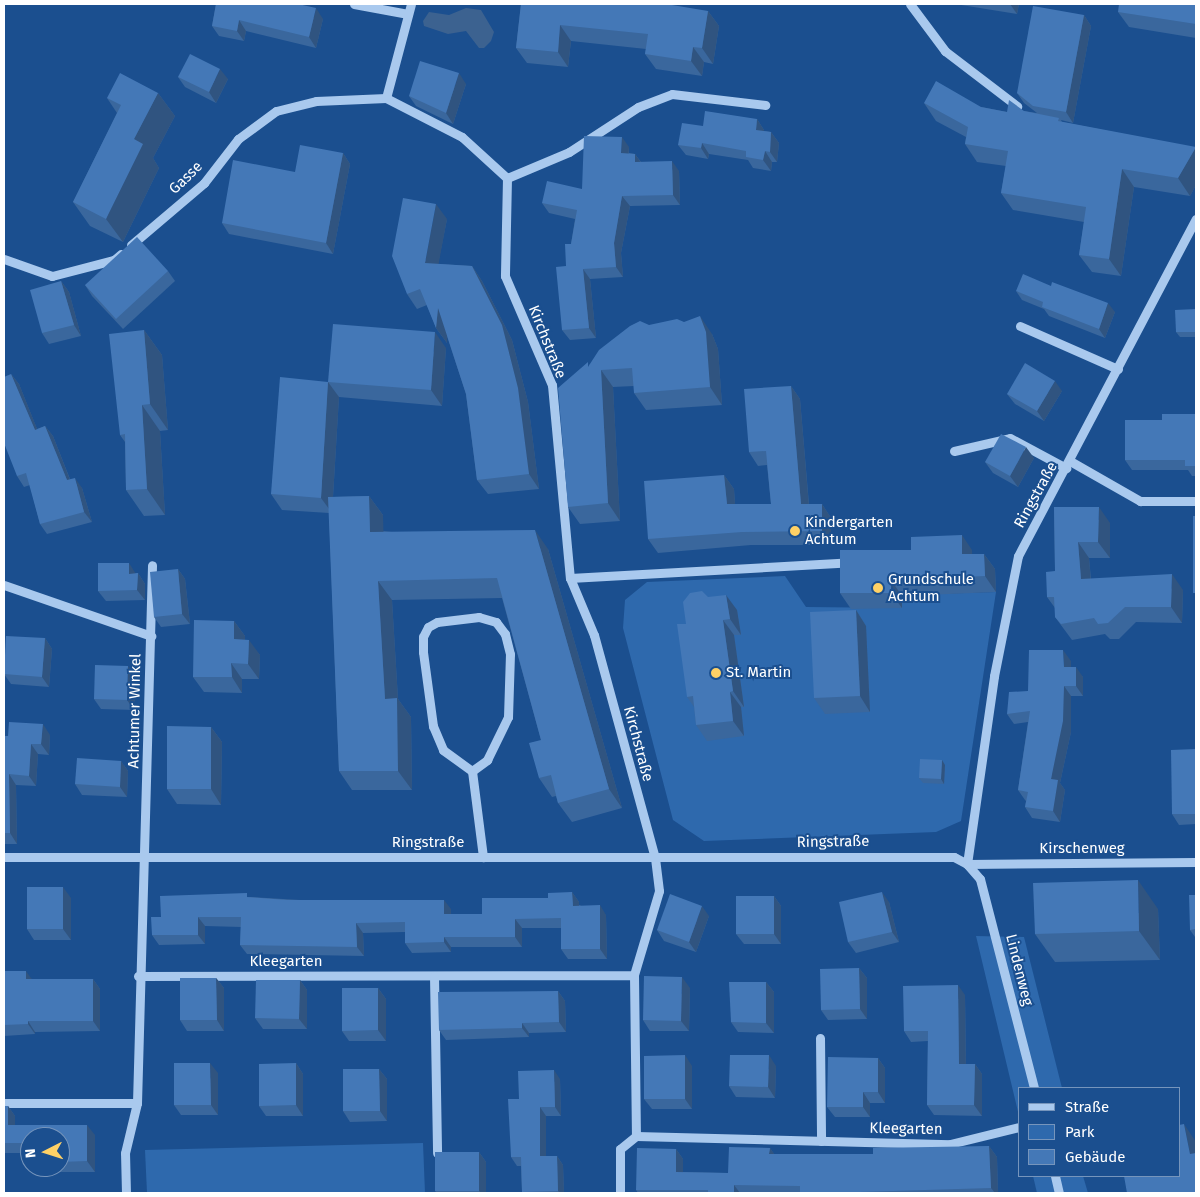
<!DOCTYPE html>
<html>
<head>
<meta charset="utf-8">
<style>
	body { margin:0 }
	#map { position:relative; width:1200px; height:1197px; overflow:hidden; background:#1b4f8f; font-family:"Fira Sans",sans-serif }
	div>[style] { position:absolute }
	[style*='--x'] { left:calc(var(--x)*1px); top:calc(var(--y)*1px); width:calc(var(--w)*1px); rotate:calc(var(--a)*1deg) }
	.green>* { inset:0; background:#2e69ad }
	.water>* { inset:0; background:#3c6290 }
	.minor>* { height:9px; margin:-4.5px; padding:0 4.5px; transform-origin:4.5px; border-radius:4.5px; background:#a9c9ee }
	.wall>* { inset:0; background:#3a679d }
	.shaded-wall>* { inset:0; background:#305480 }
	.building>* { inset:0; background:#4478b7 }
	.dots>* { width:14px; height:14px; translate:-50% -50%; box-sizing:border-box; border:2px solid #1b4f8f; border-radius:50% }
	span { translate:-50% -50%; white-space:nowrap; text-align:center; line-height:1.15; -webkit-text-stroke:4px #1b4f8f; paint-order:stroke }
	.street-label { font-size:15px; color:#fff }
	.poi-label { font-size:15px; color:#fff }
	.left { translate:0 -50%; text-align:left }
	.frame { position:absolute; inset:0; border:5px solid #fff; pointer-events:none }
	.legend { position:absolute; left:1018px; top:1087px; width:162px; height:90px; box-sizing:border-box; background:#1b4f8f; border:1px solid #7695bc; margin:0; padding:6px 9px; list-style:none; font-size:15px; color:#fff }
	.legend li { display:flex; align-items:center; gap:10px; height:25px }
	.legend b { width:25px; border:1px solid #7695bc }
	.north { position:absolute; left:20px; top:1127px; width:50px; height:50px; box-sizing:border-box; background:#1b4f8f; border:1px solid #7695bc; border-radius:50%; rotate:265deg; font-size:14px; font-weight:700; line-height:20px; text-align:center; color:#fff }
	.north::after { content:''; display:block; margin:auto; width:18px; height:22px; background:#ffd166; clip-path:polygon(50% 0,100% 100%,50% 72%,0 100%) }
</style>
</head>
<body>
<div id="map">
	<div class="green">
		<div style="clip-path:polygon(785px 576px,806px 607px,902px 608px,902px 595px,996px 592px,961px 821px,936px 832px,704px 841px,673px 820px,623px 628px,625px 600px,647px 582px)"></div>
		<div style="clip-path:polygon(976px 936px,1024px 937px,1062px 1088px,1019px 1088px,1019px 1116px)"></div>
		<div style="clip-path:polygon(423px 1143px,425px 1193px,147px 1193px,145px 1150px)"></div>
		<div style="clip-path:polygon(1033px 1176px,1083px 1176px,1088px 1193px,1037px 1193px)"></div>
	</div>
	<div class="water">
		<div style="clip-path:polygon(466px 8px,481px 10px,494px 32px,491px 41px,484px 48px,479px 48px,466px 31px,448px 34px,424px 26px,423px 21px,429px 12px,449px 15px)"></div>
	</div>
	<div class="minor">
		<div style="--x:354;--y:4;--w:55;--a:10.5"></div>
		<div style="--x:910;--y:4;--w:59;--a:53.3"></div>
		<div style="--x:945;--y:51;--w:91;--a:37.4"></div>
		<div style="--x:386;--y:98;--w:97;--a:-75.1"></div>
		<div style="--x:507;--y:178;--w:67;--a:-22.8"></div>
		<div style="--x:569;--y:152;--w:82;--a:-33.1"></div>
		<div style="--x:638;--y:107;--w:36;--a:-21"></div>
		<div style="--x:672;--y:94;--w:94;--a:6.7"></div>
		<div style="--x:131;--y:245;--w:96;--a:-40.3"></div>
		<div style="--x:204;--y:183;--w:56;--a:-52.3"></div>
		<div style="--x:238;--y:139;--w:47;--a:-36.4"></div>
		<div style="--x:276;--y:111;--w:41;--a:-14"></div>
		<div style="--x:316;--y:101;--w:70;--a:-2.5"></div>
		<div style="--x:386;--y:98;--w:85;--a:27.2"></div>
		<div style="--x:462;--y:137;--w:61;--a:42.3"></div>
		<div style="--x:507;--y:178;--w:98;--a:91.2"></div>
		<div style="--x:505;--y:276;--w:119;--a:66.7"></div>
		<div style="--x:552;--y:385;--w:194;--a:84.7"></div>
		<div style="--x:570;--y:578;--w:62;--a:67.2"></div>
		<div style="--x:594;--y:635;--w:231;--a:74.7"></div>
		<div style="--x:655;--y:858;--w:33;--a:83"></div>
		<div style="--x:659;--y:891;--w:88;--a:106.6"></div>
		<div style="--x:634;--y:975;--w:161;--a:89.3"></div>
		<div style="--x:636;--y:1136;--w:314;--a:1.5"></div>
		<div style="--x:950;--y:1144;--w:71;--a:-13.8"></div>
		<div style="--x:4;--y:259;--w:51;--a:19.5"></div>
		<div style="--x:52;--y:276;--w:64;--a:-14.5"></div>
		<div style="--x:114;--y:260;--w:9;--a:-41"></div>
		<div style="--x:1020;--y:326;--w:107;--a:23.7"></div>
		<div style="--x:954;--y:451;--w:57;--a:-13.1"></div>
		<div style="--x:1010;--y:438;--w:64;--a:28.2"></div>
		<div style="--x:1070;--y:461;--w:81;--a:29.7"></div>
		<div style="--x:1140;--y:501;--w:56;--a:0"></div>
		<div style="--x:570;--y:578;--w:272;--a:-3.2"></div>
		<div style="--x:4;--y:585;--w:156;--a:19.1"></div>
		<div style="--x:472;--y:771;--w:19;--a:-36"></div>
		<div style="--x:487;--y:760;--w:48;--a:-64"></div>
		<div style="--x:508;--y:717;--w:63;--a:-88.2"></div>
		<div style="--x:510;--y:654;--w:21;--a:-104"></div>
		<div style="--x:505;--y:634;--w:15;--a:-127"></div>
		<div style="--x:496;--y:622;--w:18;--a:-164"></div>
		<div style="--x:479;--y:617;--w:42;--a:173.2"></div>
		<div style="--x:437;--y:622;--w:10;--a:151"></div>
		<div style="--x:428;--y:627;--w:11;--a:117"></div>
		<div style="--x:423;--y:637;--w:15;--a:90"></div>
		<div style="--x:423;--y:652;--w:75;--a:82.3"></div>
		<div style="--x:433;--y:726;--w:26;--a:67"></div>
		<div style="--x:443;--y:750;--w:36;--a:36"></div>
		<div style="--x:472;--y:771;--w:87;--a:82.7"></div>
		<div style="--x:4;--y:857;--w:950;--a:0"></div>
		<div style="--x:954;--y:857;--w:15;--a:28"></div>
		<div style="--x:967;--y:864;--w:20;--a:49"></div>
		<div style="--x:980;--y:879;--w:216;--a:75.5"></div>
		<div style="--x:967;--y:864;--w:190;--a:-81.8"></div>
		<div style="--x:994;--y:676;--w:122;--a:-78.7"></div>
		<div style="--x:1018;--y:556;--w:381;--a:-62.2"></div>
		<div style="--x:967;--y:864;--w:229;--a:-0.5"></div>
		<div style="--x:138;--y:976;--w:496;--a:-0.1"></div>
		<div style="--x:434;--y:976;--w:177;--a:89"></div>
		<div style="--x:820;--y:1038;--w:103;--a:89.4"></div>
		<div style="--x:4;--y:1103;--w:133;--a:0"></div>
		<div style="--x:1055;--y:1176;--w:17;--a:77"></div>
		<div style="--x:126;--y:1193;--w:40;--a:-91.4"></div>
		<div style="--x:125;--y:1153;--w:51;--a:-76.5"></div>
		<div style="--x:137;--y:1103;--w:538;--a:-88.4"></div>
		<div style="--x:620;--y:1193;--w:44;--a:-90"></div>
		<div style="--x:620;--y:1149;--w:21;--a:-39"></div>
	</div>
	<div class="wall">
		<div style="clip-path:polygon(216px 4px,323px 19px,316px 48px,246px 31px,244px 41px,219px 36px,212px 26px)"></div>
		<div style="clip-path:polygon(521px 4px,708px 11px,719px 26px,713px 64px,704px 62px,702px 76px,656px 69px,645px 54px,646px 49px,571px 41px,568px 67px,527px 63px,516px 48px)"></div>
		<div style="clip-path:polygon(955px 4px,1019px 4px,1017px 14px)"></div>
		<div style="clip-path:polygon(1196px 4px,1196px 38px,1129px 27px,1118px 12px)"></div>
		<div style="clip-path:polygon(1084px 15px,1091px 26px,1073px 123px,1061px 120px,1062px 122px,1196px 148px,1196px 185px,1190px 196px,1134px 187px,1121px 276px,1092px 272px,1079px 255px,1084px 222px,1013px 210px,1001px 193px,1006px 166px,977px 162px,965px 144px,966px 137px,936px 121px,924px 103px,981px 107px,1007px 112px,1024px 111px,1037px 113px,1024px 103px,1017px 93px)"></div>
		<div style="clip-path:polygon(178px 77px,228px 79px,216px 103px,185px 87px)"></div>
		<div style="clip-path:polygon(466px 84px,453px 124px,416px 106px,409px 96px)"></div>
		<div style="clip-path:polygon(158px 93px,175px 116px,153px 158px,159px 168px,123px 242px,90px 226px,73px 202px,117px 113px,107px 98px)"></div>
		<div style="clip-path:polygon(757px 119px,764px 130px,764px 131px,771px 132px,779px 143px,777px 162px,772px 162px,771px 171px,753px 168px,748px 160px,709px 154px,708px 159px,686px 155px,678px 145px,703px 126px)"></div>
		<div style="clip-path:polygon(629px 147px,629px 153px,635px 154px,641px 162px,679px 171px,680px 205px,630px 206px,621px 253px,623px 277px,590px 279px,596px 338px,570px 340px,562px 330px,566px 266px,571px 244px,575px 219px,549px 213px,542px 203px,582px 189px)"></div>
		<div style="clip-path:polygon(343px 153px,350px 164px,333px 254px,229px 234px,222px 223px,295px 172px)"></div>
		<div style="clip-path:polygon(447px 219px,438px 264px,472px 266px,482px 281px,512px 340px,528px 402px,539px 489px,488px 494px,477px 480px,466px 394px,447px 336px,447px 343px,436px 328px,427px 305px,417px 309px,407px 294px)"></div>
		<div style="clip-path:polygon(168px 271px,175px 281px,123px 329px,92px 296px,85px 285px)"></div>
		<div style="clip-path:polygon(61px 281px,69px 292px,81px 336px,49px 344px,42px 333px)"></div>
		<div style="clip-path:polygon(1016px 291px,1115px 312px,1105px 338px,1049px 316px,1044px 309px,1022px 300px)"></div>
		<div style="clip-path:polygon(1196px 309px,1196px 337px,1180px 337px,1176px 332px)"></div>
		<div style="clip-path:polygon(649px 325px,712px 334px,718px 349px,722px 405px,646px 410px,634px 393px,634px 386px,613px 387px,620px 521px,580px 524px,568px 507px,589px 365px)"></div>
		<div style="clip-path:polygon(144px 330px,162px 355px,168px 430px,160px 431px,165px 515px,144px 516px,126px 490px,125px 442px,120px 435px)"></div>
		<div style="clip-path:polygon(446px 348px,442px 406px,339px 397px,333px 497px,369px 496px,383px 515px,383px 531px,548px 549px,622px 808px,572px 822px,558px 803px,556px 796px,552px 797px,539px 778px,541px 740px,502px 598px,392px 600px,398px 699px,411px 717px,412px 790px,352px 790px,339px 771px,329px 513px,282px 510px,271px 494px,328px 382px)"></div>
		<div style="clip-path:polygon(11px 374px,19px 384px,37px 429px,45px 426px,53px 436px,70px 479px,82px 488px,92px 522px,47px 534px,40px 524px,30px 485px,24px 487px,17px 476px)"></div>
		<div style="clip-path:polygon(791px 386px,800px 399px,809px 504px,822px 504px,831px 518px,831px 545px,751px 545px,658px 553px,648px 539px,724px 475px,734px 489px,735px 504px,771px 504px,767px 465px,758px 466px,749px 452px)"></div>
		<div style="clip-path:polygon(1062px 391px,1044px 421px,1015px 404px,1007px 394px)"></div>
		<div style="clip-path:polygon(1196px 414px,1196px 476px,1192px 476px,1188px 470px,1132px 470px,1125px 460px,1162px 420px)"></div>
		<div style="clip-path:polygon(1034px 458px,1018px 487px,993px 473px,985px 462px)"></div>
		<div style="clip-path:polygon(1054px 507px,1110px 523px,1110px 558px,1089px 558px,1091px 579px,1183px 590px,1182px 623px,1136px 622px,1119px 639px,1110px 639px,1105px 634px,1072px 640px,1055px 617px,1055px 608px,1047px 597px,1055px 571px)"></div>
		<div style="clip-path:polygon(972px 550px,972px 554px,984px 554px,995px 569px,996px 592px,902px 596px,902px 608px,851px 609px,840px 593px)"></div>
		<div style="clip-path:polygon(178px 569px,185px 579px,190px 624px,161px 627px,154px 617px)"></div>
		<div style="clip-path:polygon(136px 573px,138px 573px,145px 584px,145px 600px,106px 601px,98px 591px)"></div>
		<div style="clip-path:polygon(708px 597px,737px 610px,741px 635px,734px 635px,744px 707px,741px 707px,744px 736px,707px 741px,696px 725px,694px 707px,687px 697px,686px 624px)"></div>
		<div style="clip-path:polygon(856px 610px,866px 626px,870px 712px,825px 714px,814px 698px)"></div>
		<div style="clip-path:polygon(234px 621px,245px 636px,245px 640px,260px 655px,259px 679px,242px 679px,242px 693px,204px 692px,193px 677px)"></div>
		<div style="clip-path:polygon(45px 638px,52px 649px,49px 687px,11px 684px,4px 674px)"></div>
		<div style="clip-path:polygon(1071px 661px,1071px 667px,1083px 677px,1083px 696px,1071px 696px,1071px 732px,1060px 783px,1065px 790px,1060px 822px,1032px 818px,1025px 807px,1026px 801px,1025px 800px,1018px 790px,1028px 722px,1014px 724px,1007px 714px,1028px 691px)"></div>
		<div style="clip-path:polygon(136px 677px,134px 710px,101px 709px,94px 699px)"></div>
		<div style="clip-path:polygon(211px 727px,222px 742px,221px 805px,177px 804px,167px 789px)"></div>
		<div style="clip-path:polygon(50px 735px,49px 755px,38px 754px,36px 786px,16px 785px,17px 844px,4px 844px,4px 736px)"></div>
		<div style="clip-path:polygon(1196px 749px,1196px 824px,1179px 825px,1172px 814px)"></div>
		<div style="clip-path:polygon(121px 761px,128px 771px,127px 797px,82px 795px,75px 784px)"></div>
		<div style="clip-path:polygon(945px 765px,944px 784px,923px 783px,919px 778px)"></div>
		<div style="clip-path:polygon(572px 892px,579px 902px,579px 905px,606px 915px,607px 959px,568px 959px,561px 949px,561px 928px,522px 928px,522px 947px,451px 947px,451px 952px,412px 953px,405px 943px,405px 932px,363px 933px,364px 956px,247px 954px,240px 945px,241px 927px,205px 926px,205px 944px,159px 945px,152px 935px,161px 917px,250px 897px,451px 909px,451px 914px,482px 914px)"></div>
		<div style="clip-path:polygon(1196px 895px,1195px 937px,1190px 930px)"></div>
		<div style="clip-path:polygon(774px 896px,781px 906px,781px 944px,744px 944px,736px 934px)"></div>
		<div style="clip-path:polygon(71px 898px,71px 940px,34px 940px,27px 929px)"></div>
		<div style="clip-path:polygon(889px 902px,899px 942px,856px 953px,848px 942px)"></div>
		<div style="clip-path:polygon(1158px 909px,1160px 960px,1055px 962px,1035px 934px)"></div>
		<div style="clip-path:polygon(709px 916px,696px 952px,664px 941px,657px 930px)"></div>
		<div style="clip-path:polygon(859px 968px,867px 978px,867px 1019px,828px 1020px,821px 1010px)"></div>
		<div style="clip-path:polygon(4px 971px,32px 979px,93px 979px,100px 989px,100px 1031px,35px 1032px,35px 1034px,4px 1036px)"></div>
		<div style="clip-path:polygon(216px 978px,224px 988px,224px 1031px,187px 1031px,180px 1020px)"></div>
		<div style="clip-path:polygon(300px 980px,307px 990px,307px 1029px,263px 1029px,255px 1018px)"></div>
		<div style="clip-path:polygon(766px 982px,774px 992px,774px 1033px,738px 1032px,731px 1022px)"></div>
		<div style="clip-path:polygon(378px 988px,386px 999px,386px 1041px,349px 1041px,342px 1031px)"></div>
		<div style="clip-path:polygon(690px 988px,689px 1031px,650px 1031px,643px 1020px)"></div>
		<div style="clip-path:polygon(558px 991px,565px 1001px,566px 1032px,529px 1033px,529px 1037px,446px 1040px,439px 1030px)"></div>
		<div style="clip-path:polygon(965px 995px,966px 1064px,975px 1064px,982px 1074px,982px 1116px,934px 1115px,927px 1105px,928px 1041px,911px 1042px,904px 1031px)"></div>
		<div style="clip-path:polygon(878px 1058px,885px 1068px,885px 1103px,870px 1103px,870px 1117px,835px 1117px,827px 1107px)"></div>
		<div style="clip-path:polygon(296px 1063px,303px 1074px,303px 1116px,266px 1116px,259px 1106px)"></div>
		<div style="clip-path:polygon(692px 1066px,692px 1109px,652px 1109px,644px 1099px)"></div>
		<div style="clip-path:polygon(776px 1066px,775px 1098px,736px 1097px,729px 1086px)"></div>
		<div style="clip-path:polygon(379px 1069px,387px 1079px,387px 1121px,350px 1122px,343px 1111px)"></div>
		<div style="clip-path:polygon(218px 1073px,218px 1115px,181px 1115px,174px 1105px)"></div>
		<div style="clip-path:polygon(560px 1079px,561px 1116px,546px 1116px,546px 1156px,557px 1156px,563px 1165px,564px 1193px,522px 1193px,522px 1192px,521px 1166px,517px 1166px,511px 1157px,519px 1099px)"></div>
		<div style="clip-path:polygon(4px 1106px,8px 1106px,15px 1116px,15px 1125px,95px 1135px,95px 1172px,50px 1172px,47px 1167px,60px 1167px,60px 1137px,30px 1137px,30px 1153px,4px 1153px)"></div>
		<div style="clip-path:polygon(989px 1146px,997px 1157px,998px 1193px,638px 1193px,636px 1190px,676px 1149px,683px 1159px,683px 1172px,728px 1173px,770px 1148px,774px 1154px,873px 1154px)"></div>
		<div style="clip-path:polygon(479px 1152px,486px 1162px,486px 1193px,437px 1193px,435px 1191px)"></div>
	</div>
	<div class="shaded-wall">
		<div style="clip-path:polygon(1010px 4px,1019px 4px,1017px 14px)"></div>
		<div style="clip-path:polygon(316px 8px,323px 19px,316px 48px,309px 37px)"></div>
		<div style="clip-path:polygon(708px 11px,719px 26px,713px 64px,702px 48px)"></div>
		<div style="clip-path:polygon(1084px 15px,1091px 26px,1073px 123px,1066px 112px)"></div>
		<div style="clip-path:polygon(239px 20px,246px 31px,244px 41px,237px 31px)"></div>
		<div style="clip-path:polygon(560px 25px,571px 41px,568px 67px,558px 52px)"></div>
		<div style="clip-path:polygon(693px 47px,704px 62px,702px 76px,691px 61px)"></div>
		<div style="clip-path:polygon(220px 69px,228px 79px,216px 103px,209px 92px)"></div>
		<div style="clip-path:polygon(459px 73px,466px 84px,453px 124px,446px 113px)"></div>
		<div style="clip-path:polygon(158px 93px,175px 116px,153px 158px,159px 168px,123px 242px,106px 219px,134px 139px)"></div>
		<div style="clip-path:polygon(757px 119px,764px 130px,763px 141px,756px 130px)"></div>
		<div style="clip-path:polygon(771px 132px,779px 143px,777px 162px,770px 152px)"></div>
		<div style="clip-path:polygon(622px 137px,629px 147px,628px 163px,621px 153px)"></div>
		<div style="clip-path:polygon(702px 143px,709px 154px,708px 159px,701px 148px)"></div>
		<div style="clip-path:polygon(1196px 147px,1196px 185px,1190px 196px,1178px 178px)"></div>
		<div style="clip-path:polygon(765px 151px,772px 162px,771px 171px,763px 160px)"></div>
		<div style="clip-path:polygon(343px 153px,350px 164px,333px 254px,326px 243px)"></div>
		<div style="clip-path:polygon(635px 154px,642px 164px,635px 162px)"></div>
		<div style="clip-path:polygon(672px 161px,679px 171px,680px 205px,673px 195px)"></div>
		<div style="clip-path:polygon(1122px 169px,1134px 187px,1121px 276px,1109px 259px)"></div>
		<div style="clip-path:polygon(622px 196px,630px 206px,621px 253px,623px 277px,616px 267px,614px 243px)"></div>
		<div style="clip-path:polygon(436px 204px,447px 219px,436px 278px,425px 263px)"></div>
		<div style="clip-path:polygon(472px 266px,482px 281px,512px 340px,528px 402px,539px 489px,529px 474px)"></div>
		<div style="clip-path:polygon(583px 269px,590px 279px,596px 338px,589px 328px)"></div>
		<div style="clip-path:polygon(61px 281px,69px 292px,81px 336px,74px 325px)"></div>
		<div style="clip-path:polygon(1108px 303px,1115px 312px,1105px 338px,1099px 329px)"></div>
		<div style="clip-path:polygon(438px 308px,448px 323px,447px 343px,436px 328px)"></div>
		<div style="clip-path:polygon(700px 316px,712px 334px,718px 349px,722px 405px,710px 387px)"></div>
		<div style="clip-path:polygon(144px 330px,162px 355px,168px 430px,150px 404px)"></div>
		<div style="clip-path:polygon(435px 332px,446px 348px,442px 406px,431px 390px)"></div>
		<div style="clip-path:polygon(601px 370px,613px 387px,620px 521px,608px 503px)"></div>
		<div style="clip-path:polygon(11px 374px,19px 384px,42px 441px,35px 430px)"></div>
		<div style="clip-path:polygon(1055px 381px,1062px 391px,1044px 421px,1037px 411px)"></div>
		<div style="clip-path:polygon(328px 382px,339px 397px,332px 513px,321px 498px)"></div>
		<div style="clip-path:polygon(791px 386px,800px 399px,810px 518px,801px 504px)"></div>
		<div style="clip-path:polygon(142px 405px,160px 431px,165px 515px,147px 489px)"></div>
		<div style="clip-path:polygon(45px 426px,53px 436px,74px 490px,67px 480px)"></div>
		<div style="clip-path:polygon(1026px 447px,1034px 458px,1018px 487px,1010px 476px)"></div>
		<div style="clip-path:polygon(724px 475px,734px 489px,736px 518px,727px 504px)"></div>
		<div style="clip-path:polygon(75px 478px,82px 488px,92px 522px,84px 512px)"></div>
		<div style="clip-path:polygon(369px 496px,383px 515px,384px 550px,370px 532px)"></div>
		<div style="clip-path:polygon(822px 504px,831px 518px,831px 545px,822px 531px)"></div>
		<div style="clip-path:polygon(1099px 507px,1110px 523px,1110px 558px,1098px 542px)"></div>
		<div style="clip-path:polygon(535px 530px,548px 549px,622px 808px,609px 789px)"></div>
		<div style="clip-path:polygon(962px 535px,972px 550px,973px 570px,962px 554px)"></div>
		<div style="clip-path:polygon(1078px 542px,1089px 558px,1092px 595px,1081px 579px)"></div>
		<div style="clip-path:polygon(984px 554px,995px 569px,996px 592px,985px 576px)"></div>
		<div style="clip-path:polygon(129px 563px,136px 574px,129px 574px)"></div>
		<div style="clip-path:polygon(178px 569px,185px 579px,190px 624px,182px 614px)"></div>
		<div style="clip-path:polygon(138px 573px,145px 584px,145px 600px,137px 590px)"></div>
		<div style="clip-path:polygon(1172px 574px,1183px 590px,1182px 623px,1171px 607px)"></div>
		<div style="clip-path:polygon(891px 580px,902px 596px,902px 608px,891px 593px)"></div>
		<div style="clip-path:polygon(378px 581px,392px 600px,398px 699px,411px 717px,412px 790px,398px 771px,385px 699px)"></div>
		<div style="clip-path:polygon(726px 595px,737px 610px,741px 635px,730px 619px)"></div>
		<div style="clip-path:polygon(856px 610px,866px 626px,870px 712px,860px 696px)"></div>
		<div style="clip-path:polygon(723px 620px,734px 635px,744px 707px,733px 691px)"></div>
		<div style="clip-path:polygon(234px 621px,245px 636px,245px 655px,234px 639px)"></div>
		<div style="clip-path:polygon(45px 638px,52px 649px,49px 687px,42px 677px)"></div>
		<div style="clip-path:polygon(249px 640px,260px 655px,259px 679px,248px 664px)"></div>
		<div style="clip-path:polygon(1063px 650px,1071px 661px,1071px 677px,1064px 667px)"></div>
		<div style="clip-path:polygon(231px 663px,242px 679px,242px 693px,232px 677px)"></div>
		<div style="clip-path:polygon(128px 666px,136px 677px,134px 710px,127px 700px)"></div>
		<div style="clip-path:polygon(1076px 667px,1083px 677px,1083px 696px,1076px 686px)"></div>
		<div style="clip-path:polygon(1064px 686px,1071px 696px,1071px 732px,1060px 783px,1065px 790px,1060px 822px,1053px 811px,1051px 779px)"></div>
		<div style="clip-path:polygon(730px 692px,741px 707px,744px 736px,733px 721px)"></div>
		<div style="clip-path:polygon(43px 724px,50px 735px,49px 755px,41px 744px)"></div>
		<div style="clip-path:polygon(211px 727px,222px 742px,221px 805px,211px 789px)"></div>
		<div style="clip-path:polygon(31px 744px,38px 754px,36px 786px,29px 776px)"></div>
		<div style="clip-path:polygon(942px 760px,945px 765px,944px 784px,941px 779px)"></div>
		<div style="clip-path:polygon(121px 761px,128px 771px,127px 797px,120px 787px)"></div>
		<div style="clip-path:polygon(9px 774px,16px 785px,17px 844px,10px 833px)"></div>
		<div style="clip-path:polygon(1138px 880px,1158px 909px,1160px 960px,1139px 931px)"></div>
		<div style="clip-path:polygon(63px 887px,71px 898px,71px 940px,63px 929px)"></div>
		<div style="clip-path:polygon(572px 892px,579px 902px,579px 915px,573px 906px)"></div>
		<div style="clip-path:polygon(882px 892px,889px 902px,899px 942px,892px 932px)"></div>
		<div style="clip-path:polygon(774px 896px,781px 906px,781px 944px,774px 934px)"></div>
		<div style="clip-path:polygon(444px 900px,451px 909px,451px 924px,444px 914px)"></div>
		<div style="clip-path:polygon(600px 905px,606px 915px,607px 959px,600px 949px)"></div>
		<div style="clip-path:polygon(702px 906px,709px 916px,696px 952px,689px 942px)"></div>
		<div style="clip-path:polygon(198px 917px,205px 926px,205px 944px,198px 935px)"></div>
		<div style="clip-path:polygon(515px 919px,522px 928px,522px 947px,515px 937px)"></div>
		<div style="clip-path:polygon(356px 923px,363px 933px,364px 956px,357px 947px)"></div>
		<div style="clip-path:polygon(444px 937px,451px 947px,451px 952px,444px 942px)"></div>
		<div style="clip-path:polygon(859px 968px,867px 978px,867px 1019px,860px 1009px)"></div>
		<div style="clip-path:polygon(26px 971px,33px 981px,26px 979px)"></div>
		<div style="clip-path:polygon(682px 977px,690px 988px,689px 1031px,681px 1021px)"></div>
		<div style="clip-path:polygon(216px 978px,224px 988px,224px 1031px,217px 1020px)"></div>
		<div style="clip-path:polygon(93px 979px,100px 989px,100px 1031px,93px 1021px)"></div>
		<div style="clip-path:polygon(300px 980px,307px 990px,307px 1029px,299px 1019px)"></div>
		<div style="clip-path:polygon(766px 982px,774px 992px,774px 1033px,766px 1023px)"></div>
		<div style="clip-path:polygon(958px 985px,965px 995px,966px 1074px,959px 1064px)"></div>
		<div style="clip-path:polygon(378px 988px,386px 999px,386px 1041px,378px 1030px)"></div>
		<div style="clip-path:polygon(558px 991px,565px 1001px,566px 1032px,559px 1022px)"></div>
		<div style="clip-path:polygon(28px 1021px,35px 1032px,35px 1034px,28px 1024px)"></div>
		<div style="clip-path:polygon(522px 1023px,529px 1033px,529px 1037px,522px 1028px)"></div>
		<div style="clip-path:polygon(685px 1055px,692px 1066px,692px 1109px,685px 1099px)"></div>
		<div style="clip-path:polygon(769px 1055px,776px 1066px,775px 1098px,768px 1087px)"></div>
		<div style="clip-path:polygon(878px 1058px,885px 1068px,885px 1103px,878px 1092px)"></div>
		<div style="clip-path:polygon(210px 1063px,218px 1073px,218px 1115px,211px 1105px)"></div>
		<div style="clip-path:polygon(296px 1063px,303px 1074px,303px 1116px,296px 1105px)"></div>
		<div style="clip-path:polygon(975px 1064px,982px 1074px,982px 1116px,974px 1105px)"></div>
		<div style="clip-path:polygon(379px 1069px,387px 1079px,387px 1121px,380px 1111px)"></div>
		<div style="clip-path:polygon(554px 1070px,560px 1079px,561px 1116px,555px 1107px)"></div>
		<div style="clip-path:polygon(863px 1092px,870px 1103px,870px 1117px,863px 1107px)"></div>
		<div style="clip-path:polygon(8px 1106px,15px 1116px,15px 1135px,8px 1125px)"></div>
		<div style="clip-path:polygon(540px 1107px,546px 1116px,546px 1165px,540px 1156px)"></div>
		<div style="clip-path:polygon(1184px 1124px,1196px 1142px,1196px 1163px,1190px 1154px)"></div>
		<div style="clip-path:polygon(87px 1125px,95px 1135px,95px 1172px,87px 1161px)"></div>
		<div style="clip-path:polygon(989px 1146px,997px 1157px,998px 1193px,995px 1193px,991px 1188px)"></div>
		<div style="clip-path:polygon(770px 1148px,777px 1158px,769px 1154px)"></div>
		<div style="clip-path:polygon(676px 1149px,683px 1159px,683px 1183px,676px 1172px)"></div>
		<div style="clip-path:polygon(479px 1152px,486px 1162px,486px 1193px,481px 1193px,479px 1191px)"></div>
		<div style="clip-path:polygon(557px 1156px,563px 1165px,564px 1193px,560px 1193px,558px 1191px)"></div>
		<div style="clip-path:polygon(734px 1185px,740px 1193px,734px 1193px)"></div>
	</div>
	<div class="building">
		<div style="clip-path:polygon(216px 4px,298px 4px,316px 8px,309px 37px,239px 20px,237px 31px,212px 26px)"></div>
		<div style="clip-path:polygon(521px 4px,666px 4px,708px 11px,702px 48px,693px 47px,691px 61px,645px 54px,648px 34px,560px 25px,558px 52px,516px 48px)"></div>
		<div style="clip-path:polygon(1119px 4px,1196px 4px,1196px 24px,1118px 12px)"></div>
		<div style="clip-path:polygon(1033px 6px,1084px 15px,1066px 112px,1033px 106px,1017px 93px)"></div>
		<div style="clip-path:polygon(190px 54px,220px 69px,209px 92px,178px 77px)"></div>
		<div style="clip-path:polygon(420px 61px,459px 73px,446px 113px,409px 96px)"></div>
		<div style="clip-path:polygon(120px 73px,158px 93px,134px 139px,143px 144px,106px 219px,73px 202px,121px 105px,107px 98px)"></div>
		<div style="clip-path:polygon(936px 81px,981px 107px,1007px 112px,1009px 100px,1024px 111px,1059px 118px,1058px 121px,1196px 147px,1178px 178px,1122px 169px,1109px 259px,1079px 255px,1086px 207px,1001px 193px,1008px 151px,965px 144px,968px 127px,924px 103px)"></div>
		<div style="clip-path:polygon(705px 111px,757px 119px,756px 130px,771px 132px,770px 152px,765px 151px,763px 160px,746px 157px,746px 151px,702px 143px,701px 148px,678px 145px,682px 123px,703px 126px)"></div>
		<div style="clip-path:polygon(584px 136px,622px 137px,621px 153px,635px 154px,635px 162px,672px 161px,673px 195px,622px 196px,614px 243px,616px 267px,583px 269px,589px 328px,562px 330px,556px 267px,566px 266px,565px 244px,571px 244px,577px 210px,542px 203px,547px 181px,582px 189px)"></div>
		<div style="clip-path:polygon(300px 145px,343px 153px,326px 243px,222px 223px,233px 160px,295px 172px)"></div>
		<div style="clip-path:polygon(403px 198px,436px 204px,425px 263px,472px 266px,502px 325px,518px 388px,529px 474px,477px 480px,466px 394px,438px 308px,436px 328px,420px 289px,407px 294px,392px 256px)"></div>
		<div style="clip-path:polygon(137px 237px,168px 271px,116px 319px,85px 285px)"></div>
		<div style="clip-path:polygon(1023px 274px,1051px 286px,1052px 282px,1108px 303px,1099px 329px,1042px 307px,1043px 302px,1016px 291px)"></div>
		<div style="clip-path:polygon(61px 281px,74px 325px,42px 333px,30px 290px)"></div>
		<div style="clip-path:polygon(1196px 309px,1196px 332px,1176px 332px,1175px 310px)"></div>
		<div style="clip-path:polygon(700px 316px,706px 332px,710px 387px,634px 393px,632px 368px,601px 370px,608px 503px,568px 507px,558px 388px,588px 362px,588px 367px,599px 350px,630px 326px,640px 321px,649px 325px,677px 319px,684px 322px)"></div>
		<div style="clip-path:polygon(333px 324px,435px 332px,431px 390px,328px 382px)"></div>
		<div style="clip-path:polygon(144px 330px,150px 404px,142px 405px,147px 489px,126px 490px,125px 434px,120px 435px,109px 334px)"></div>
		<div style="clip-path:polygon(1025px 363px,1055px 381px,1037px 411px,1007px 394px)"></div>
		<div style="clip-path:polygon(11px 374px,35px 430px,45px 426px,67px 480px,75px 478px,84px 512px,40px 524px,26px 473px,17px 476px,4px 443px,4px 377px)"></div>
		<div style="clip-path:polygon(280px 377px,328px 382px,321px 498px,271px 494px)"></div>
		<div style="clip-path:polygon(791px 386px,801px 504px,822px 504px,822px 531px,742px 532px,648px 539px,644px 481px,724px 475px,727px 504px,771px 504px,766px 451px,749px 452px,744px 389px)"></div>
		<div style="clip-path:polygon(1162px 414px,1196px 414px,1196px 466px,1185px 466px,1185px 460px,1125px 460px,1125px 420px,1162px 420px)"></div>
		<div style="clip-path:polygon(1001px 434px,1026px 447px,1010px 476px,985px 462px)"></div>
		<div style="clip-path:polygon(369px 496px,370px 532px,535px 530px,609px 789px,558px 803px,551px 775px,539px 778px,529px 743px,541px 740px,497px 578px,378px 581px,385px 699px,397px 698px,398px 771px,339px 771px,328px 497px)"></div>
		<div style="clip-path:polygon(1054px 507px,1099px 507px,1098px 542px,1078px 542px,1081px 579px,1172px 574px,1171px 607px,1125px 607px,1108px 623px,1098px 624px,1094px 618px,1061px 624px,1055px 617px,1054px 597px,1047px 597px,1046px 572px,1055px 571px)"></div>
		<div style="clip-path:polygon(1193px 516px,1196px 516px,1196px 593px,1193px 593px)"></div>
		<div style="clip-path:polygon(962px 535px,962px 554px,984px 554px,985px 576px,891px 580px,891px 593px,840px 593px,840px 550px,911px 550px,911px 537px)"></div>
		<div style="clip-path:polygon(98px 563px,129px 563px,129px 574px,138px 573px,137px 590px,98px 591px)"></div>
		<div style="clip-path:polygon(178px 569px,182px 614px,154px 617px,150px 572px)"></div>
		<div style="clip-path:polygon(702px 591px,708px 597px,726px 595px,730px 619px,723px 620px,733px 691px,730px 692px,733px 721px,696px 725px,693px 696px,687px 697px,677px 624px,686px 624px,683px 602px,690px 593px)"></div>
		<div style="clip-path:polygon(856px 610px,860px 696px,814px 698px,810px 612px)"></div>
		<div style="clip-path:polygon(194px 620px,234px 621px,234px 639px,249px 640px,248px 664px,231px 663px,232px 677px,193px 677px)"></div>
		<div style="clip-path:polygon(6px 636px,45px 638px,42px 677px,4px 674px)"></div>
		<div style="clip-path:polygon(1029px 650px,1063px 650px,1064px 667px,1076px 667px,1076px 686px,1064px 686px,1063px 721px,1051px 779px,1058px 780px,1053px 811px,1025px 807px,1028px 792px,1018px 790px,1030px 711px,1007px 714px,1009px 692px,1028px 691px)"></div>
		<div style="clip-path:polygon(95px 665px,128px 666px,127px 700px,94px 699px)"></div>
		<div style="clip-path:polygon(9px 722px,43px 724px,41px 744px,31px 744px,29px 776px,9px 774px,10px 833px,4px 833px,4px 736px,8px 736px)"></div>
		<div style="clip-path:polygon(167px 726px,211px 727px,211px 789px,167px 789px)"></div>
		<div style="clip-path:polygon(1196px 749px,1196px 814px,1172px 814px,1171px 750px)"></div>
		<div style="clip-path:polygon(77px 758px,121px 761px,120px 787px,75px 784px)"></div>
		<div style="clip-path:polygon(920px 759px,942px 760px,941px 779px,919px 778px)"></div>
		<div style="clip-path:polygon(1138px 880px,1139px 931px,1035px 934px,1033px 883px)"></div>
		<div style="clip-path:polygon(27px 887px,63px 887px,63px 929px,27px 929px)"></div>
		<div style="clip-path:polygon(572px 892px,573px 906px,600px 905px,600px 949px,561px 949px,561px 918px,515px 919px,515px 937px,444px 937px,444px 942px,405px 943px,405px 922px,356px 923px,357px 947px,240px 945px,241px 917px,198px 917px,198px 935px,152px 935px,151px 917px,161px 917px,160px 896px,247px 893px,247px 897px,287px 900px,444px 900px,444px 914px,482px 914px,482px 898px,548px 898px,548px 893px)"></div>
		<div style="clip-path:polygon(882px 892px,892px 932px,848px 942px,839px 902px)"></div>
		<div style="clip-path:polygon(670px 894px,702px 906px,689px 942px,657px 930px)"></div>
		<div style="clip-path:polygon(1189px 895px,1196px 895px,1196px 955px,1195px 929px,1190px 930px)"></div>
		<div style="clip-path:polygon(736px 896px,774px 896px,774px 934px,736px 934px)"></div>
		<div style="clip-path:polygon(859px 968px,860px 1009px,821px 1010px,820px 969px)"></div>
		<div style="clip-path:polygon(4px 971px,26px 971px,26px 979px,93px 979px,93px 1021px,28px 1021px,28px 1024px,4px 1025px)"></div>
		<div style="clip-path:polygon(644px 976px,682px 977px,681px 1021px,643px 1020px)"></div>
		<div style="clip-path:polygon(180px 978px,216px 978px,217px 1020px,180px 1020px)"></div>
		<div style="clip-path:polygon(256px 980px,300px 980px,299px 1019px,255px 1018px)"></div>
		<div style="clip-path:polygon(729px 982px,766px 982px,766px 1023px,731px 1022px)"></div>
		<div style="clip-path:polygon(958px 985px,959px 1064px,975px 1064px,974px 1105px,927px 1105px,928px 1031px,904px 1031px,903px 986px)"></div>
		<div style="clip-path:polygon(342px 988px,378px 988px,378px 1030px,342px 1031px)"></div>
		<div style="clip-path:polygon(558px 991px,559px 1022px,522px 1023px,522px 1028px,439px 1030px,438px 992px)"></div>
		<div style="clip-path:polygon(685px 1055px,685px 1099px,644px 1099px,644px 1056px)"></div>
		<div style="clip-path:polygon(730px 1055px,769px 1055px,768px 1087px,729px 1086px)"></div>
		<div style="clip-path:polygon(828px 1057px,878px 1058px,878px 1092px,863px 1092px,863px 1107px,827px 1107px)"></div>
		<div style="clip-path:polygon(174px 1063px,210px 1063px,211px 1105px,174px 1105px)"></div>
		<div style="clip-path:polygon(296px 1063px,296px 1105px,259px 1106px,259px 1064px)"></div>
		<div style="clip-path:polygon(343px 1069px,379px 1069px,380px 1111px,343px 1111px)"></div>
		<div style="clip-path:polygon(554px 1070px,555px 1107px,540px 1107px,540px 1156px,557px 1156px,558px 1191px,522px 1192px,521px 1157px,511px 1157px,508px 1099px,519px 1099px,518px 1071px)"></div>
		<div style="clip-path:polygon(4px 1106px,8px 1106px,8px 1125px,87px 1125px,87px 1161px,60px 1162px,60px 1137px,30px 1137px,30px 1143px,4px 1143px)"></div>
		<div style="clip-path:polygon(1184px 1124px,1190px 1154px,1196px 1153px,1196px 1193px,1127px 1193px,1124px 1176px,1179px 1176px,1179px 1125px)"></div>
		<div style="clip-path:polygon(989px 1146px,991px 1188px,827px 1193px,800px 1193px,800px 1186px,734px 1185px,734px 1193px,708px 1193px,708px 1190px,636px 1190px,637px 1148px,676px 1149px,676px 1172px,728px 1173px,729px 1147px,770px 1148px,769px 1154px,873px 1154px,873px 1148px)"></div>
		<div style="clip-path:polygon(435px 1152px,479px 1152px,479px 1191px,435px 1191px)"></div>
	</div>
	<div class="dots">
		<div style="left:795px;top:531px;background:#ffd166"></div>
		<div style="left:878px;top:588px;background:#ffd166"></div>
		<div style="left:716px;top:673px;background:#ffd166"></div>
	</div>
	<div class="street-label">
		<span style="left:186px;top:178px;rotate:-44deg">Gasse</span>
		<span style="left:547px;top:342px;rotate:68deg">Kirchstraße</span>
		<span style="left:1036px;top:495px;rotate:-61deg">Ringstraße</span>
		<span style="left:135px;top:711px;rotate:-89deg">Achtumer Winkel</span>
		<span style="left:638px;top:744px;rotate:75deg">Kirchstraße</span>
		<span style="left:833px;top:842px;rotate:-1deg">Ringstraße</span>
		<span style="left:428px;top:843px">Ringstraße</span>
		<span style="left:1082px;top:849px">Kirschenweg</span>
		<span style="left:286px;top:962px">Kleegarten</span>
		<span style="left:1019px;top:970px;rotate:76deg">Lindenweg</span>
		<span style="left:906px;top:1129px;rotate:1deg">Kleegarten</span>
	</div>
	<div class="poi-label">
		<span class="left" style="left:805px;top:531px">Kindergarten<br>Achtum</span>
		<span class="left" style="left:888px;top:588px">Grundschule<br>Achtum</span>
		<span class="left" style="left:726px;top:673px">St. Martin</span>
	</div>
	<div class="frame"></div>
	<ul class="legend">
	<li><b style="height:6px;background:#a9c9ee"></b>Straße</li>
	<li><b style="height:14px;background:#2e69ad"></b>Park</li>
	<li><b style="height:14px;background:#4478b7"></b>Gebäude</li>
	</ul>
	<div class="north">N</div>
</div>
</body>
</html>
